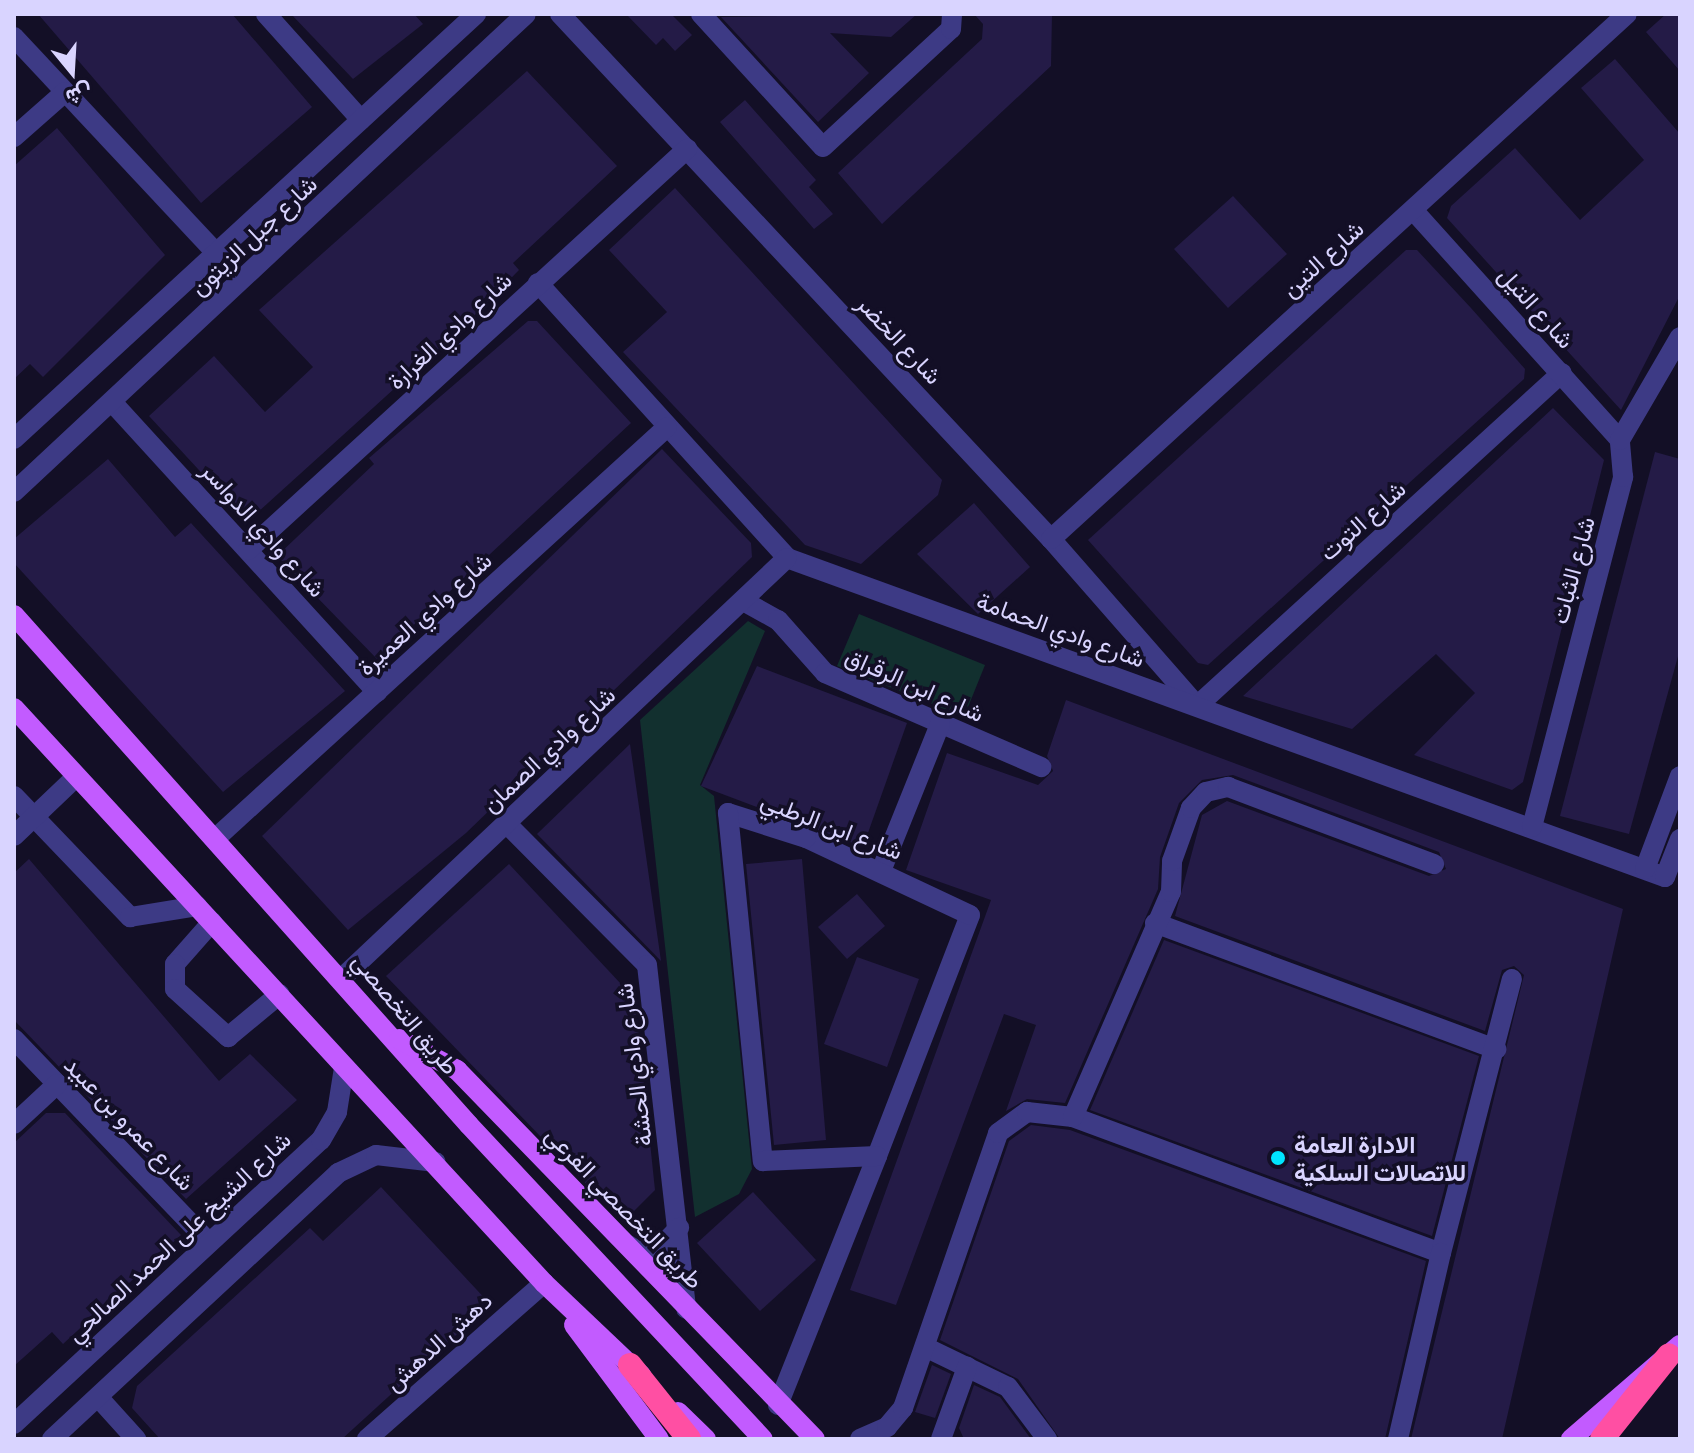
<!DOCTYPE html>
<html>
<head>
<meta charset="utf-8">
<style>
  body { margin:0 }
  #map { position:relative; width:1694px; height:1453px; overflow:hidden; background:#130f26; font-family:Manrope,Vazirmatn,sans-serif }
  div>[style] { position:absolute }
  .green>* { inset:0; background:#12302f }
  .building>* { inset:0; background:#241b47 }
  .minor>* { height:20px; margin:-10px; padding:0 10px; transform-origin:10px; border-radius:10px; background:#3d3a85 }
  .major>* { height:20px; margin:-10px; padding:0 10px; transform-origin:10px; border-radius:10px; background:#c25bff }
  .highway>* { height:24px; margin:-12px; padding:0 12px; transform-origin:12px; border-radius:12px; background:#ff4fa3 }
  .dots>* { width:22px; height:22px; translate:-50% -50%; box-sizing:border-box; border:4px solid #130f26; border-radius:50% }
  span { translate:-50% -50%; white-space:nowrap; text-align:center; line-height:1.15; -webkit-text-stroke:7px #130f26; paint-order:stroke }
  .street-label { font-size:24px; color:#d9d4ff }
  .poi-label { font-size:24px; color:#d9d4ff; font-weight:700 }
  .left { translate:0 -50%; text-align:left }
  .frame { position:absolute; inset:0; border:16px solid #d9d4ff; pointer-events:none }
  .north { position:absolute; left:32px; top:32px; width:80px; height:80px; -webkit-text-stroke:6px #130f26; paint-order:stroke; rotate:162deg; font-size:22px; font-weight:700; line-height:32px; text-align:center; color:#d9d4ff }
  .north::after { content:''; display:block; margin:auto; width:28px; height:36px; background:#d9d4ff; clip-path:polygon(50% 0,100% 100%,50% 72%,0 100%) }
</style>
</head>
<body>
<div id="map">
  <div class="green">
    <i style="clip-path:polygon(859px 614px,985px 665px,964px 717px,837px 666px)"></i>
    <i style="clip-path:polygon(748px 621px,765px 631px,700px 785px,714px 796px,752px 1169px,739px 1194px,695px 1217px,640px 720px)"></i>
  </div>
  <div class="building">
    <i style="clip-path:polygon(38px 14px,232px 14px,312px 107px,201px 203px)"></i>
    <i style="clip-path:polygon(291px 14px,414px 14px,423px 24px,353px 79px)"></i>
    <i style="clip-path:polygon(626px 14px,671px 14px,692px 35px,675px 51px,663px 38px,656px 45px)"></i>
    <i style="clip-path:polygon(917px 14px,891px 37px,830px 33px,869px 73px,818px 122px,721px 17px)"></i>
    <i style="clip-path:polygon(974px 14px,1052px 14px,1051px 66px,882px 224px,838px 173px,982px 39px,983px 24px)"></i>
    <i style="clip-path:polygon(1666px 14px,1680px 14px,1680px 71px,1646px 32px)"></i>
    <i style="clip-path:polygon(1615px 59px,1680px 134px,1680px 295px,1621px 410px,1447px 218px,1451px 206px,1515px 148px,1580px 220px,1644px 160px,1581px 88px)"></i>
    <i style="clip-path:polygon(527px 71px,617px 166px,513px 263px,519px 270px,469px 321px,247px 522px,149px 416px,214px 356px,265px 412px,313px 367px,259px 310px)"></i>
    <i style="clip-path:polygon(745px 100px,816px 180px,809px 187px,833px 214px,814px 229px,720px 122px)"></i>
    <i style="clip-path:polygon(57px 128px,165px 255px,43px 377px,30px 364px,14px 379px,14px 166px)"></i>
    <i style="clip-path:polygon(675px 188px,942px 480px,938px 495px,861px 564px,805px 545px,623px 352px,667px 312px,609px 250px)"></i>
    <i style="clip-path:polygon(1233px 196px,1287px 254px,1228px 308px,1174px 249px)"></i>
    <i style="clip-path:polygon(1406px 250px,1417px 250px,1471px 308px,1525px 369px,1524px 379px,1208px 665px,1198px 663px,1088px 540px)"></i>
    <i style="clip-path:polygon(528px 321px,537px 321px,631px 423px,377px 659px,277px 556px,374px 464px,369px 458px)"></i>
    <i style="clip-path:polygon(1553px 408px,1604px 460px,1523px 782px,1512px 790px,1414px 755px,1475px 693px,1436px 654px,1352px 729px,1243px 696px)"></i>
    <i style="clip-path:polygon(662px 449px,751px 543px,752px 557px,466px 833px,348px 930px,262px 836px)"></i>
    <i style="clip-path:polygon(1655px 452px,1680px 459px,1680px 649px,1629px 834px,1560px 816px)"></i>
    <i style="clip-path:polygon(108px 459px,175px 537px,191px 523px,345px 691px,223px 792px,14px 563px,14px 539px)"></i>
    <i style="clip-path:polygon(974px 503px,1030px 567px,978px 614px,917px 554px)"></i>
    <i style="clip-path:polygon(757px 666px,907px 723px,863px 847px,701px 786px)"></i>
    <i style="clip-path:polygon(1066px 700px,1623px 909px,1502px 1439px,1411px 1439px,1524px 975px,1514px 966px,1502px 970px,1485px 1031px,1175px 916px,1202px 815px,1227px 801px,1429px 876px,1446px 869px,1439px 852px,1233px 775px,1202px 780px,1179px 803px,1160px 857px,1158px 889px,1065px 1103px,1027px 1099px,1006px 1111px,1036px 1025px,1004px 1014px,896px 1305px,850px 1290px,991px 900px,906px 870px,947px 753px,1038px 785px,1053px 771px,1047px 756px)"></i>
    <i style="clip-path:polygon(630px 744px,661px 961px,537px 834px)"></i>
    <i style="clip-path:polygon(29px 859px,219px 1081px,250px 1054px,297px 1100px,186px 1199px,14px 1020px,14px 873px)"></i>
    <i style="clip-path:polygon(802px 859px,826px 1140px,774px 1145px,746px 864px)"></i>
    <i style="clip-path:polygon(509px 864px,635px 999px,655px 1190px,623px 1222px,386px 976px)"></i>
    <i style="clip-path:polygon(857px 894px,885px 926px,847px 959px,818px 927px)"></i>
    <i style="clip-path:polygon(1164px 940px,1479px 1056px,1432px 1236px,1090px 1110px)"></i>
    <i style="clip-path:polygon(857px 957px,919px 979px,887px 1067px,824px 1044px)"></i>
    <i style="clip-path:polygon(46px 1113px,65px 1113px,181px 1235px,63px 1344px,52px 1332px,14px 1366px,14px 1143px)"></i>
    <i style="clip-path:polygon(1031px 1125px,1070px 1130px,1426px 1261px,1385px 1439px,1060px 1439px,1018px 1379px,940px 1340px,1009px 1141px)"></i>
    <i style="clip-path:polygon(381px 1187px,490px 1304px,342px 1439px,160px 1439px,132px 1408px,137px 1386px,310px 1228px,323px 1241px)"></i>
    <i style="clip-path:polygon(753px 1192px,816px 1260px,760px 1311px,697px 1243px)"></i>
    <i style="clip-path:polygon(932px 1365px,951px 1374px,935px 1418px,915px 1412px)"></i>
    <i style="clip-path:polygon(974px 1385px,1000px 1397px,1031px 1439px,964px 1439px,959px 1428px)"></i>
  </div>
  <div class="minor">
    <i style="left:266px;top:14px;width:142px;rotate:48.1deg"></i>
    <i style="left:560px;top:14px;width:719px;rotate:46.92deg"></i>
    <i style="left:1051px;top:539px;width:222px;rotate:48.8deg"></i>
    <i style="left:1197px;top:706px;width:494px;rotate:-42.4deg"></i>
    <i style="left:701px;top:14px;width:180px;rotate:47.5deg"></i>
    <i style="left:823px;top:147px;width:174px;rotate:-42.7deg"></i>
    <i style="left:951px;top:29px;width:15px;rotate:-86deg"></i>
    <i style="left:14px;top:37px;width:296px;rotate:46.9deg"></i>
    <i style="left:14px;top:137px;width:68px;rotate:-41.4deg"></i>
    <i style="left:1413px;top:210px;width:309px;rotate:48deg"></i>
    <i style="left:538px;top:283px;width:371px;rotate:47.8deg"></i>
    <i style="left:787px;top:558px;width:934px;rotate:19.97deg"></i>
    <i style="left:1665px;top:877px;width:41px;rotate:-68.5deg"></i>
    <i style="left:112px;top:402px;width:393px;rotate:47.6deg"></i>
    <i style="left:14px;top:439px;width:628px;rotate:-42.61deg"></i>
    <i style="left:14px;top:492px;width:700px;rotate:-43.03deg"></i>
    <i style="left:1051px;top:539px;width:779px;rotate:-42.35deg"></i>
    <i style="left:248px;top:550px;width:595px;rotate:-42.41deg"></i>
    <i style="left:745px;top:602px;width:38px;rotate:29deg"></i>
    <i style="left:778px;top:620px;width:71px;rotate:48.4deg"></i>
    <i style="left:825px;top:673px;width:236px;rotate:23.5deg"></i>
    <i style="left:14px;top:796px;width:168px;rotate:46.2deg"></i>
    <i style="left:130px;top:917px;width:68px;rotate:-9.3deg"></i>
    <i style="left:506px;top:823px;width:200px;rotate:45.2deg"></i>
    <i style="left:647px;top:965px;width:346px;rotate:83.5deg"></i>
    <i style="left:1532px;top:827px;width:362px;rotate:-75.4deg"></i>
    <i style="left:1623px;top:477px;width:37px;rotate:-95deg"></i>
    <i style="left:1620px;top:440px;width:119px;rotate:-59.8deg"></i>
    <i style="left:14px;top:836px;width:84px;rotate:-43.6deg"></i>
    <i style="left:216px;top:838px;width:610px;rotate:-42.34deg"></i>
    <i style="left:1645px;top:869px;width:99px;rotate:-69.4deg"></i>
    <i style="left:881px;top:871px;width:158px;rotate:-68.1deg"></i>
    <i style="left:212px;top:922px;width:56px;rotate:131.4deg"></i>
    <i style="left:175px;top:964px;width:25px;rotate:90deg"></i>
    <i style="left:175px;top:989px;width:72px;rotate:42.2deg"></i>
    <i style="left:228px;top:1037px;width:67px;rotate:-39.6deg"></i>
    <i style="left:1155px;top:923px;width:364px;rotate:20.3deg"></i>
    <i style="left:343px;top:977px;width:610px;rotate:-43.34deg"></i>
    <i style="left:14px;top:1039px;width:281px;rotate:46.2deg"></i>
    <i style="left:1073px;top:1117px;width:392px;rotate:20.3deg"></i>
    <i style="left:1441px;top:1253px;width:283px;rotate:-75.5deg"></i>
    <i style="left:14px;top:1124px;width:59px;rotate:-42.9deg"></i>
    <i style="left:628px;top:1245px;width:26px;rotate:31deg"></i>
    <i style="left:650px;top:1258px;width:42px;rotate:-46deg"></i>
    <i style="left:925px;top:1347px;width:92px;rotate:25.7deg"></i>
    <i style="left:1008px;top:1387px;width:65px;rotate:53.1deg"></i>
    <i style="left:98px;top:1397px;width:57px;rotate:47.9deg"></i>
    <i style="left:778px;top:1405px;width:268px;rotate:-68.3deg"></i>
    <i style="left:877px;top:1156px;width:258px;rotate:-68.9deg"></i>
    <i style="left:970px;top:915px;width:181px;rotate:-154.8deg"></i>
    <i style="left:806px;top:838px;width:82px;rotate:-162.2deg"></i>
    <i style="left:728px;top:813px;width:350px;rotate:84.3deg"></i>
    <i style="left:763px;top:1161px;width:114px;rotate:-2.5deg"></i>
    <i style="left:14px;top:1424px;width:418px;rotate:-42.8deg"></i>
    <i style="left:321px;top:1140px;width:32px;rotate:-60deg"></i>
    <i style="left:337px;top:1112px;width:45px;rotate:-81deg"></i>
    <i style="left:52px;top:1439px;width:391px;rotate:-42.9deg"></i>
    <i style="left:338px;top:1173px;width:42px;rotate:-25.3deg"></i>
    <i style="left:376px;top:1155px;width:60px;rotate:6.7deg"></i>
    <i style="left:367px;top:1439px;width:236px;rotate:-41.4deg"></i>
    <i style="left:860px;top:1439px;width:30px;rotate:-24deg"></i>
    <i style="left:887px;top:1427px;width:25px;rotate:-50deg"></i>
    <i style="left:903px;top:1408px;width:291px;rotate:-70.9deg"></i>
    <i style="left:998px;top:1133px;width:36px;rotate:-36deg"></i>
    <i style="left:1027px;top:1112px;width:46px;rotate:6.2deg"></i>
    <i style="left:1073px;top:1117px;width:245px;rotate:-66.5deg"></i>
    <i style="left:1171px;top:892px;width:31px;rotate:-88deg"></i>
    <i style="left:1172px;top:861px;width:56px;rotate:-70.3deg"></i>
    <i style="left:1191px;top:808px;width:22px;rotate:-47deg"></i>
    <i style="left:1206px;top:792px;width:23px;rotate:-13deg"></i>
    <i style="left:1228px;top:787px;width:220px;rotate:20.5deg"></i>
    <i style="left:941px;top:1439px;width:77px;rotate:-70.1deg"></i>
    <i style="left:1398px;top:1439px;width:191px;rotate:-77deg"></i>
  </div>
  <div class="major">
    <i style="left:14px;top:615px;width:683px;rotate:48.26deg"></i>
    <i style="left:469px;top:1125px;width:430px;rotate:46.9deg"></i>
    <i style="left:14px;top:708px;width:782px;rotate:47.33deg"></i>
    <i style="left:544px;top:1283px;width:134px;rotate:43.5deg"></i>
    <i style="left:399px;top:1039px;width:66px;rotate:28.1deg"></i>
    <i style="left:457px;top:1070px;width:514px;rotate:45.87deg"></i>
    <i style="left:574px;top:1325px;width:142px;rotate:53.3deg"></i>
    <i style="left:678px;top:1412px;width:39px;rotate:44deg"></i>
    <i style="left:1571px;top:1439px;width:144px;rotate:-40.8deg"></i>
  </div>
  <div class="highway">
    <i style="left:630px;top:1365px;width:95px;rotate:51.4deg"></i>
    <i style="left:1602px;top:1439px;width:107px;rotate:-51.4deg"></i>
  </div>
  <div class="dots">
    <i style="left:1278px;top:1158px;background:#00e5ff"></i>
  </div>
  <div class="street-label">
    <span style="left:253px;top:235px;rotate:-43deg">شارع جبل الزيتون</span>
    <span style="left:1322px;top:258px;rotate:-42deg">شارع التين</span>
    <span style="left:1537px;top:307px;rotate:48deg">شارع التيل</span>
    <span style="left:449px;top:330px;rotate:-43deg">شارع وادي الغرارة</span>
    <span style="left:900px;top:339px;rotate:47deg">شارع الخضر</span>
    <span style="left:1362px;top:520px;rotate:-42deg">شارع التوت</span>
    <span style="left:264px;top:529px;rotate:48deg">شارع وادي الدواسر</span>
    <span style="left:1572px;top:570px;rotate:-75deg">شارع الثبات</span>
    <span style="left:424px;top:613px;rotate:-42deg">شارع وادي العميرة</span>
    <span style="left:1061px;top:629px;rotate:20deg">شارع وادي الحمامة</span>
    <span style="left:915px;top:684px;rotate:24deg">شارع ابن الرقراق</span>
    <span style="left:548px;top:749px;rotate:-43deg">شارع وادي الصمان</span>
    <span style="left:832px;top:825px;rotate:21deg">شارع ابن الرطبي</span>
    <span style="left:406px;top:1013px;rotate:50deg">طريق التخصصي</span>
    <span style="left:633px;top:1065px;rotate:-97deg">شارع وادي الحشة</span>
    <span style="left:130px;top:1123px;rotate:46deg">شارع عمرو بن عبيد</span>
    <span style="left:625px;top:1207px;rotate:46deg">طريق التخصصي الفرعي</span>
    <span style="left:178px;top:1236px;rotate:-43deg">شارع الشيخ على الحمد الصالحي</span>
    <span style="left:438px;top:1341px;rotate:-42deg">دهش الدهش</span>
  </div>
  <div class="poi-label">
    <span class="left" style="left:1294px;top:1158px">الادارة العامة<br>للاتصالات السلكية</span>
  </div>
  <div class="frame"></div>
  <div class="north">ش</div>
</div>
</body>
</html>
